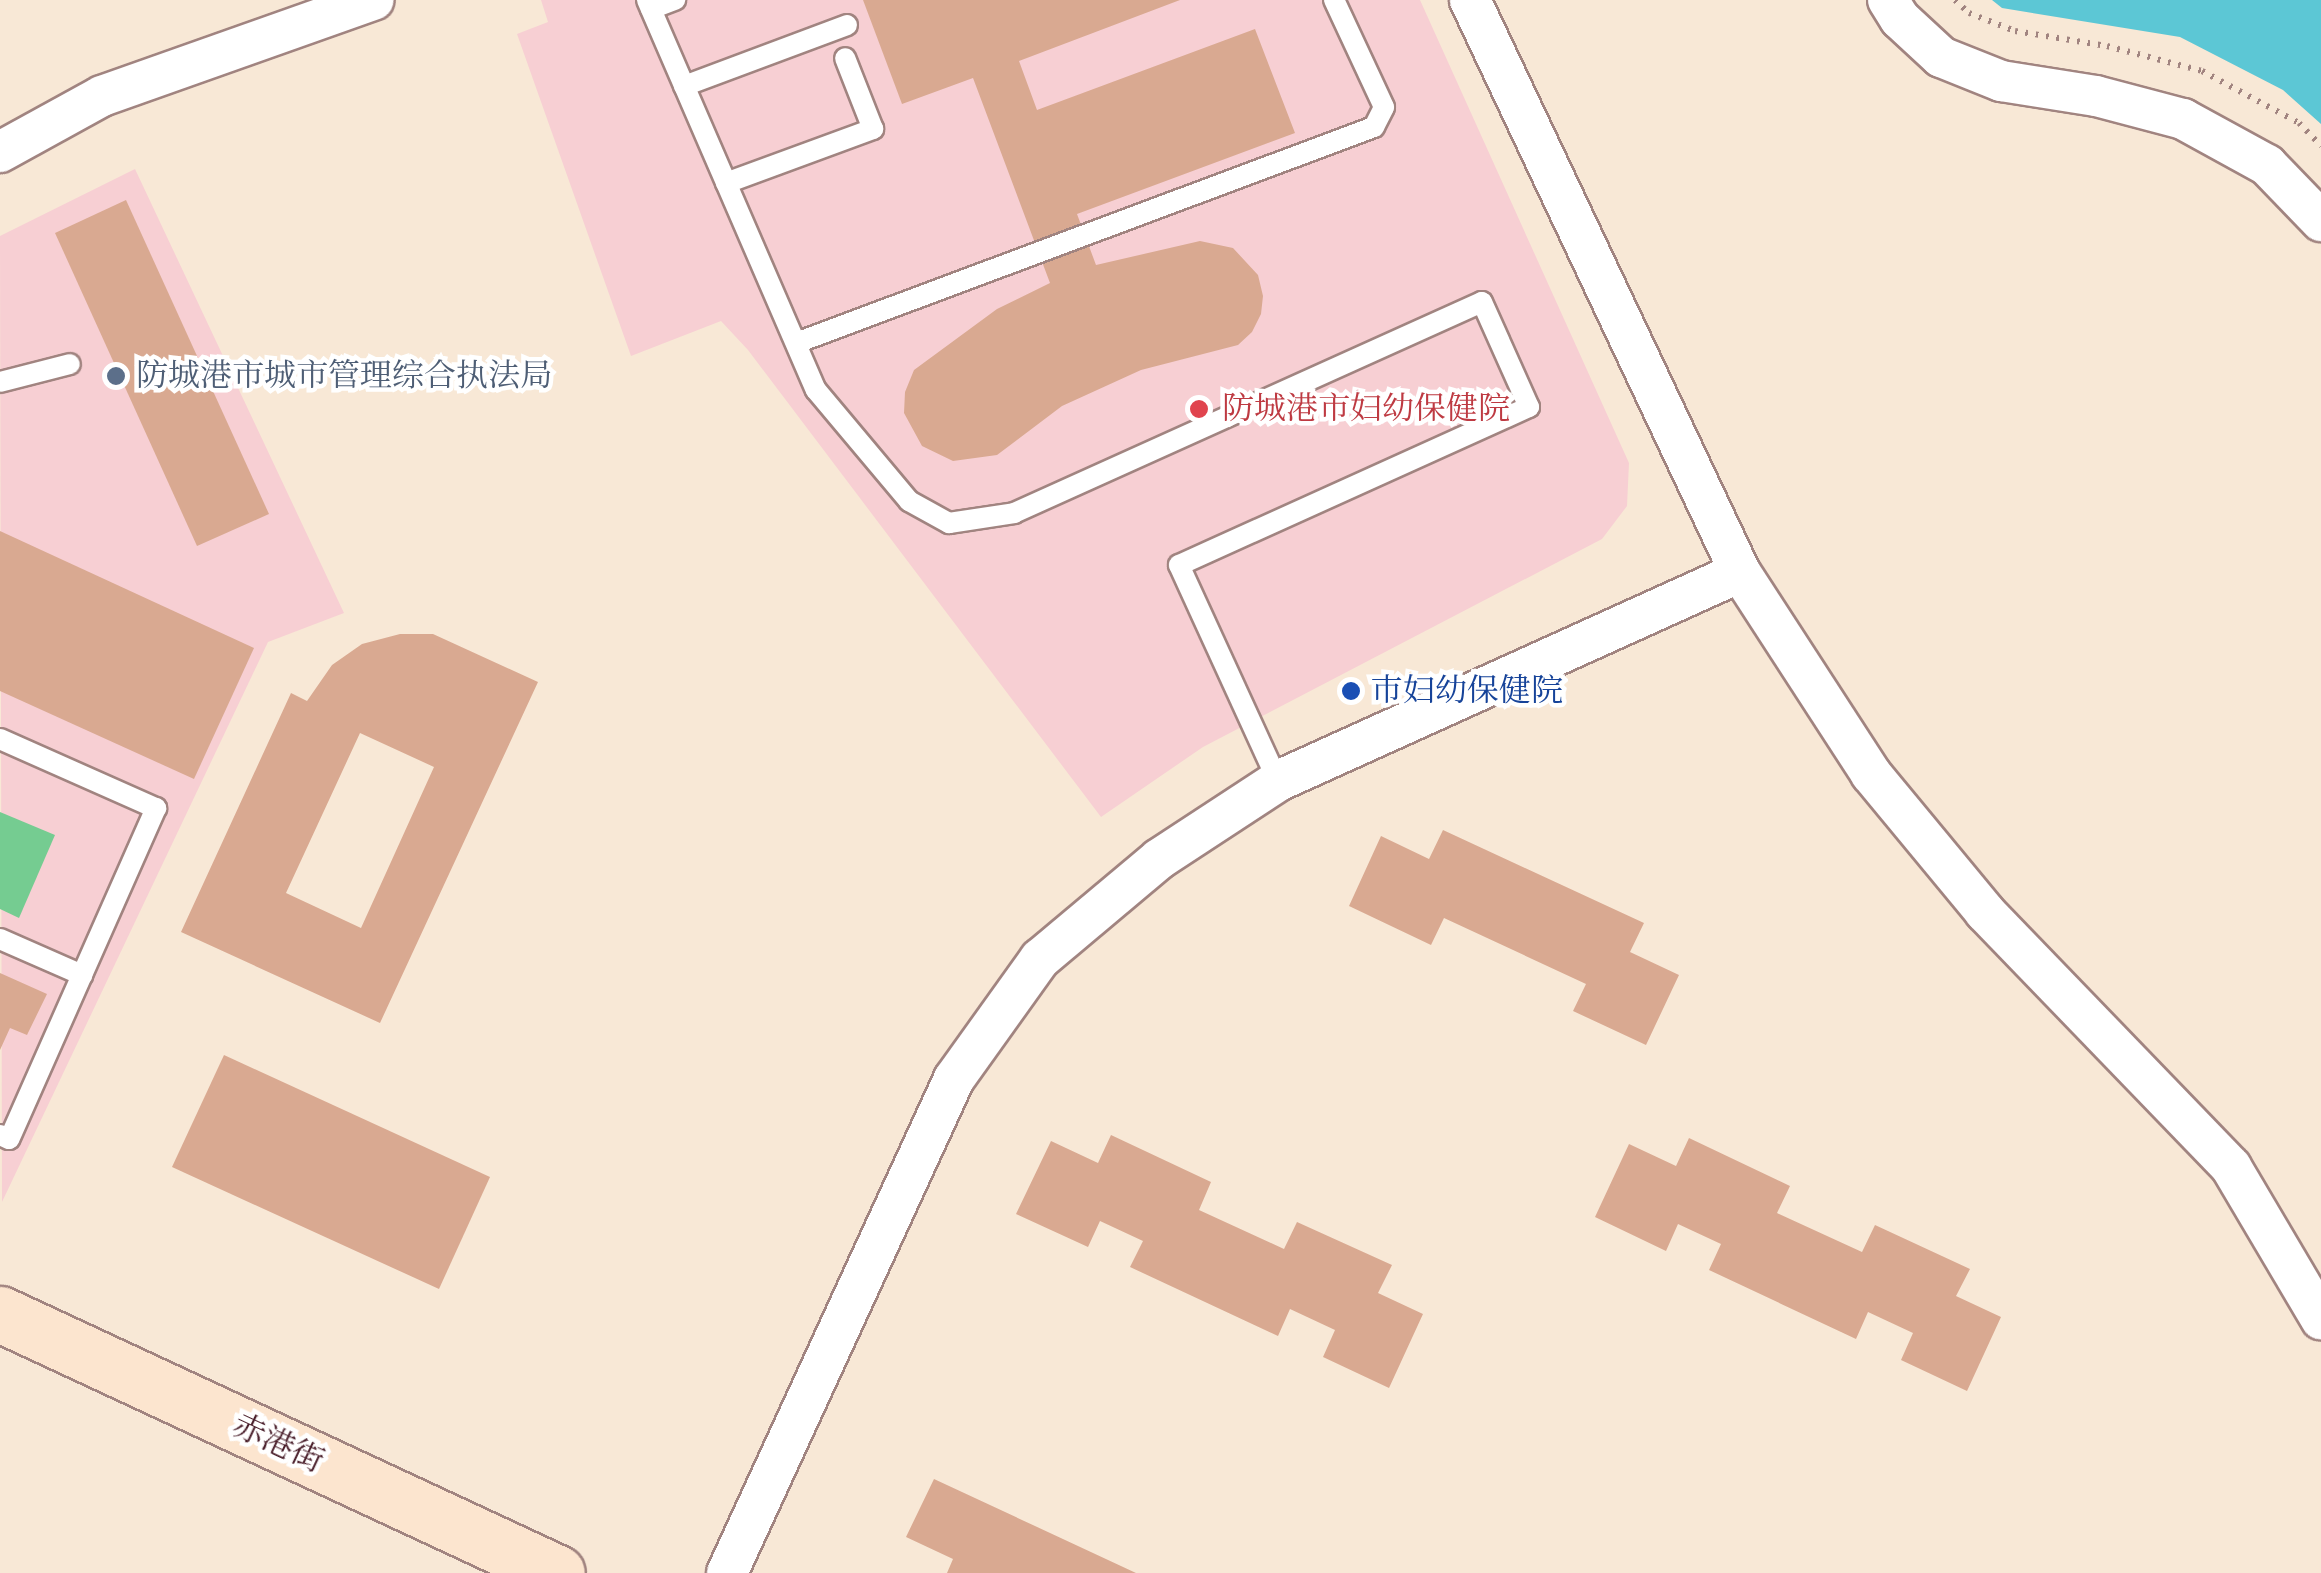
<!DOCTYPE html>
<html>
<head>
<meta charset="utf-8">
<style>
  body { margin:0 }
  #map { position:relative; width:2321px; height:1573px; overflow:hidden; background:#f8e8d6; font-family:Cardo,"Noto Serif SC",serif }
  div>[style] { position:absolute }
  .built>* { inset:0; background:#f7cfd3 }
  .green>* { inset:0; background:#75cc91 }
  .water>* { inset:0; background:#5cc7d5 }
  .building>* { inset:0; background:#d9a991 }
  .path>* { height:6px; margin-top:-3px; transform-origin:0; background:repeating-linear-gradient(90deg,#a18480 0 2.5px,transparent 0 10.5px) }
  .roads { filter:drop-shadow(2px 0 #a18480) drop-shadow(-2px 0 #a18480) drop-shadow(0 2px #a18480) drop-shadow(0 -2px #a18480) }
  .lane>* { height:20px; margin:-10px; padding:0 10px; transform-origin:10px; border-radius:10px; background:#fff }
  .street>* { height:40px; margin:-20px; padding:0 20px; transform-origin:20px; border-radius:20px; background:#fff }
  .secondary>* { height:55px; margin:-27.5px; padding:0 27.5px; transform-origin:27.5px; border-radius:27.5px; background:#fce5cf }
  .dots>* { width:28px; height:28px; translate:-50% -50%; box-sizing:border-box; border:5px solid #fff; border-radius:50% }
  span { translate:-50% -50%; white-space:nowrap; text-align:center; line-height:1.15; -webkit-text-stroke:9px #fff; paint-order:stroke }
  .service-label { font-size:32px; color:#4e5e75 }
  .left { translate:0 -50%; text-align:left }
  .health-label { font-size:32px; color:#be3a42 }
  .transit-label { font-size:32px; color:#164399 }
  .street-label { font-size:32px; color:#4a1f2b }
</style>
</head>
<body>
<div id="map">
  <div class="built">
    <i style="clip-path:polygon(541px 0,1420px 0,1629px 463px,1627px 506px,1602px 539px,1203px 747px,1101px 817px,748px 350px,721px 321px,631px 356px,517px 34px,548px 22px)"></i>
    <i style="clip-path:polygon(135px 169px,344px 613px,268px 642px,2px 1202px,0 236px)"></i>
  </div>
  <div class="green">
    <i style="clip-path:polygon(0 812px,55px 835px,19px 918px,0 909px)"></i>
  </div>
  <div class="water">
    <i style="clip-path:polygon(1992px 0,2321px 0,2321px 124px,2283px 90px,2180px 37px,2002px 8px)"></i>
  </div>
  <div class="building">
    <i style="clip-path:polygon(863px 0,1180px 0,1019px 61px,1037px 110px,1255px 29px,1295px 133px,1077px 214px,1096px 265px,1200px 241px,1233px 248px,1258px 275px,1263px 296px,1261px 314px,1252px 332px,1238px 345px,1141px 370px,1062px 406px,997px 455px,953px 461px,922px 446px,904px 413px,905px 392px,914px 370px,997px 309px,1050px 283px,973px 78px,902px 104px)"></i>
    <i style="clip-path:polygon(126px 200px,269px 514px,197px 546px,55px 233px)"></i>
    <i style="clip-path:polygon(0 531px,254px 648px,194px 779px,0 691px)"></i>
    <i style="clip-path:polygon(evenodd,400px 634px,433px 634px,538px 682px,380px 1023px,181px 932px,291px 693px,307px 701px,332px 665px,362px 644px,400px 634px,360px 733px,434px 767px,361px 928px,286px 893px,360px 733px)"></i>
    <i style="clip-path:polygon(1443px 830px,1644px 923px,1630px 952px,1679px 975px,1646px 1045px,1573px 1011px,1586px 984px,1444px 918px,1431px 945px,1349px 906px,1381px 836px,1429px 859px)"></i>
    <i style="clip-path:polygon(0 973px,47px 994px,27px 1035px,10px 1028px,0 1050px)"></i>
    <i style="clip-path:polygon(224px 1055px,490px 1177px,439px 1289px,172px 1167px)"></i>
    <i style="clip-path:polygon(1111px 1135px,1211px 1182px,1199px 1210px,1284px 1249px,1297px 1222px,1392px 1265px,1378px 1293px,1423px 1314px,1389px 1388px,1323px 1357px,1335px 1330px,1290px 1309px,1278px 1336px,1130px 1267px,1143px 1241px,1100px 1221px,1088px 1247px,1016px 1214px,1051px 1141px,1098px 1163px)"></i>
    <i style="clip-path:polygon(1689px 1138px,1790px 1186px,1777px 1213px,1862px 1252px,1875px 1225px,1970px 1269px,1956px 1296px,2001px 1317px,1967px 1391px,1901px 1360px,1913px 1333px,1868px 1312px,1856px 1339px,1709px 1270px,1721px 1244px,1678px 1224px,1666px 1251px,1595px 1217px,1629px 1144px,1676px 1166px)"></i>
    <i style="clip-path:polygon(934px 1479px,1136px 1573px,947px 1573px,953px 1559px,906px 1537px)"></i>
  </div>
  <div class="path">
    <i style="left:1955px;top:0;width:19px;rotate:43deg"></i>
    <i style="left:1969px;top:13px;width:49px;rotate:21.4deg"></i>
    <i style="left:2015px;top:31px;width:93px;rotate:9.3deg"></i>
    <i style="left:2107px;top:46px;width:98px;rotate:14.7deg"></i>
    <i style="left:2202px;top:71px;width:110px;rotate:28.2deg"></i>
    <i style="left:2299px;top:123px;width:32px;rotate:46deg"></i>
  </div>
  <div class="roads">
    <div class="lane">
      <i style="left:647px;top:0;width:425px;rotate:66.6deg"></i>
      <i style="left:816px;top:390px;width:145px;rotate:50deg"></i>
      <i style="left:909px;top:501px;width:46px;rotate:28.8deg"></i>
      <i style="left:949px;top:523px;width:66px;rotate:-8.7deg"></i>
      <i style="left:1014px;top:513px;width:513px;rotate:-24.27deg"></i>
      <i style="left:1482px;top:302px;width:115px;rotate:65.9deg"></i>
      <i style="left:1529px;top:407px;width:384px;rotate:155.7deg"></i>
      <i style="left:1179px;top:565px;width:238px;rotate:65.4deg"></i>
      <i style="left:651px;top:9px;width:26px;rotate:-21deg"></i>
      <i style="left:684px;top:86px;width:174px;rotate:-20.5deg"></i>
      <i style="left:726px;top:183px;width:157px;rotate:-20.2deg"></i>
      <i style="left:873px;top:129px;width:76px;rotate:-111.5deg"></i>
      <i style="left:796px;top:343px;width:617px;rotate:-20.49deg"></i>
      <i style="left:1374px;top:127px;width:22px;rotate:-63deg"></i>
      <i style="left:1384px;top:107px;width:118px;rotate:-115deg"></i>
      <i style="left:0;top:382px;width:72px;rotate:-14.4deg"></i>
      <i style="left:0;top:739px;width:171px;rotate:23.9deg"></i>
      <i style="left:156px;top:808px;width:362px;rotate:113.9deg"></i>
      <i style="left:9px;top:1139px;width:10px;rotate:-156deg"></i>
      <i style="left:0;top:939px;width:90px;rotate:23.7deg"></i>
    </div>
    <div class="street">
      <i style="left:1470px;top:0;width:633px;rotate:64.73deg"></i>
      <i style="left:1740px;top:572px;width:241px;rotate:57deg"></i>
      <i style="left:1871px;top:774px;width:179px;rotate:50.4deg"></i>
      <i style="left:1985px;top:912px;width:354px;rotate:46deg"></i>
      <i style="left:2231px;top:1167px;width:177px;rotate:59.4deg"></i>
      <i style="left:1888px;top:0;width:22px;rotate:58deg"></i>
      <i style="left:1900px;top:19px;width:56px;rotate:42.8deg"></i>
      <i style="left:1941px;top:57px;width:65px;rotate:21.8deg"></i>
      <i style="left:2001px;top:81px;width:96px;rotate:9deg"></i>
      <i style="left:2096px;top:96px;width:90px;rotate:14.8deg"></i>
      <i style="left:2183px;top:119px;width:96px;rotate:28.7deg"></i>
      <i style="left:2267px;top:165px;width:78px;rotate:46deg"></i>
      <i style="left:0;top:152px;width:116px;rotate:-28.8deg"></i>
      <i style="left:102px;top:96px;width:288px;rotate:-19.5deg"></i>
      <i style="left:727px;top:1573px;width:544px;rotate:-65.32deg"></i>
      <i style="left:954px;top:1079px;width:148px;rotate:-54.4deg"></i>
      <i style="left:1040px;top:959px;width:155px;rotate:-40deg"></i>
      <i style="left:1159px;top:859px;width:142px;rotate:-33.2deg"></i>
      <i style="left:1278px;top:781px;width:507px;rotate:-24.34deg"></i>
    </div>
    <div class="secondary">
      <i style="left:0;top:1314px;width:614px;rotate:24.94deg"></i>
    </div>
  </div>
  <div class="dots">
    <i style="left:116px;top:376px;background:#5c6f8a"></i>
    <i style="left:1199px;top:409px;background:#e0444e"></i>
    <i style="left:1351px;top:691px;background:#1a4fb4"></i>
  </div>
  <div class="service-label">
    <span class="left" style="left:136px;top:376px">防城港市城市管理综合执法局</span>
  </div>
  <div class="health-label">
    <span class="left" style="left:1222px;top:409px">防城港市妇幼保健院</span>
  </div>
  <div class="transit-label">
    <span class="left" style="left:1371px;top:691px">巿妇幼保健院</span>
  </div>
  <div class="street-label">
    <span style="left:278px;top:1444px;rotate:25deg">赤港街</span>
  </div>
</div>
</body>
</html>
